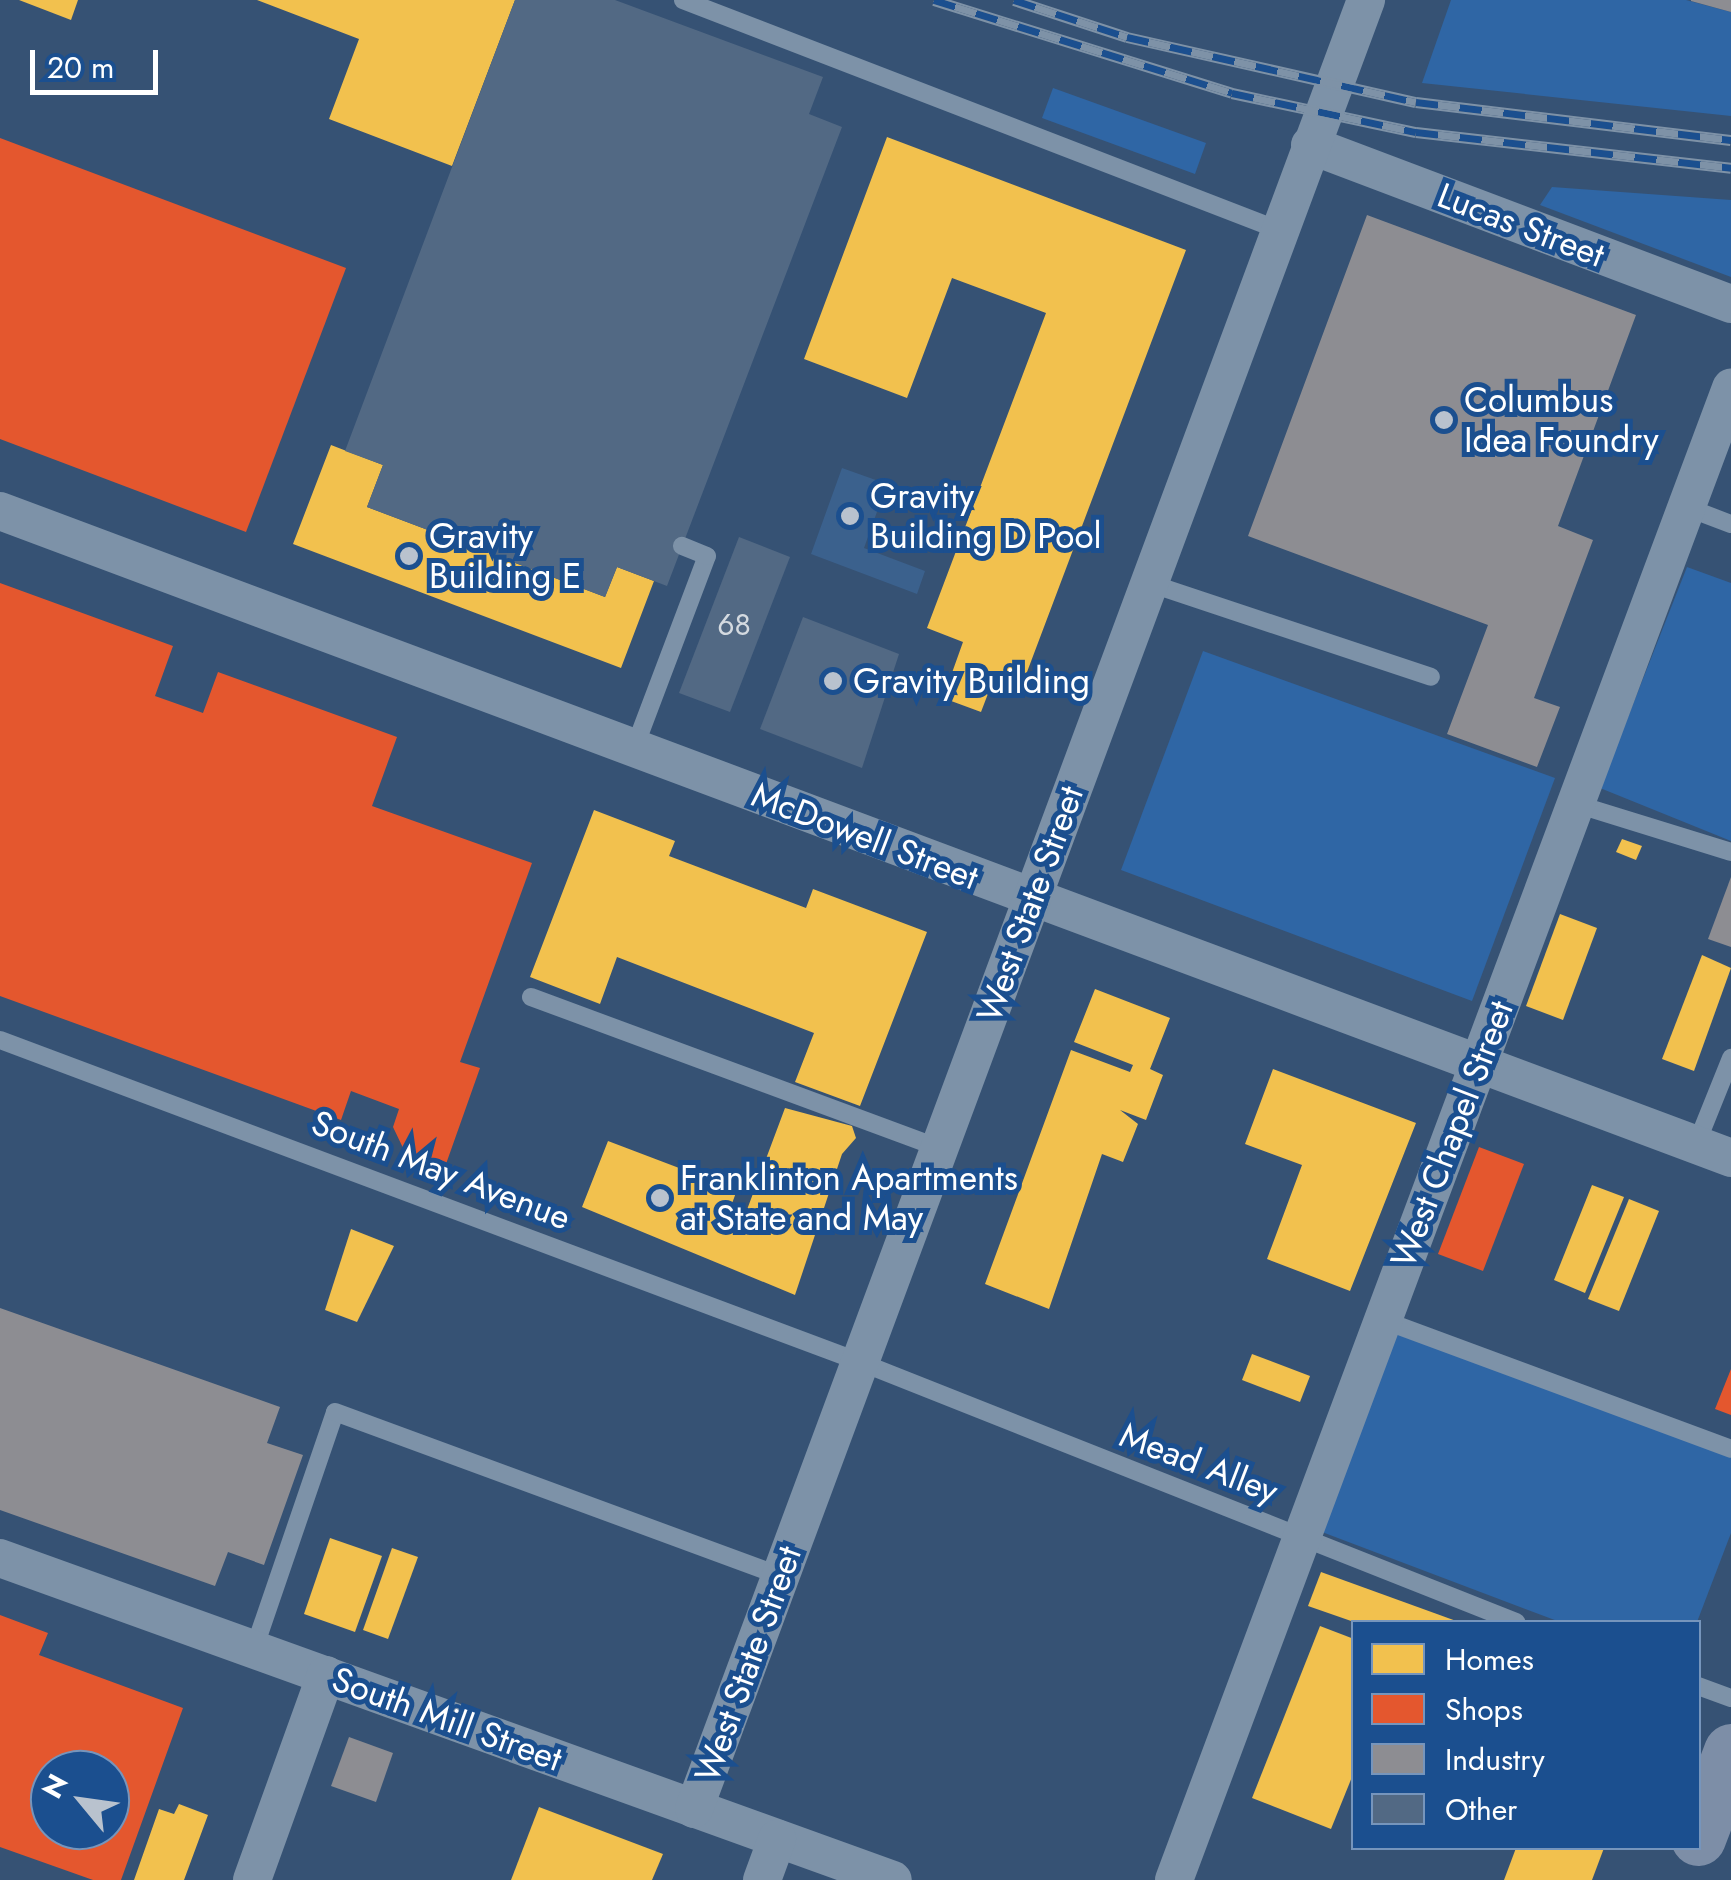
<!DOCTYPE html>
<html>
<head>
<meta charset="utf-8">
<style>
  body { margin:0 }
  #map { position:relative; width:1731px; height:1880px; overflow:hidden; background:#365274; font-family:Jost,sans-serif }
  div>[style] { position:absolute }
  .green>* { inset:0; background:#2f66a5 }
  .water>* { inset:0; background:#3b618d }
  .homes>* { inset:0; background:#f2c14e }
  .shops>* { inset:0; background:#e4572e }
  .industry>* { inset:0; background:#8d8d92 }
  .building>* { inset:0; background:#526984 }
  .lane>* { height:18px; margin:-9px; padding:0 9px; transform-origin:9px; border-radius:9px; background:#7d92a8 }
  .street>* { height:38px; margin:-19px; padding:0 19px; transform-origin:19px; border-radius:19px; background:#7d92a8 }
  .primary>* { height:55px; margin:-27.5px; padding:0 27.5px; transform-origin:27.5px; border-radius:27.5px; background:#7d8ea7 }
  .rail>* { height:11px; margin-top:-5.5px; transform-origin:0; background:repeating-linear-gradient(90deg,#1b4f8f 0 22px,#7e92a7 0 44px); box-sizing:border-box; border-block:2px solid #7e92a7 }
  .dots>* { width:28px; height:28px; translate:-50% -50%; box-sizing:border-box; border:5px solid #1b4f8f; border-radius:50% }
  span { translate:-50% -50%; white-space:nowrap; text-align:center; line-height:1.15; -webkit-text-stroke:10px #1b4f8f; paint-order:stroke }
  .number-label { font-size:30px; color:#d4dae0 }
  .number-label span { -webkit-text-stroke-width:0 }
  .street-label { font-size:35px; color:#fff }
  .poi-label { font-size:35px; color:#fff }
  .left { translate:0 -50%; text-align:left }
  .legend { position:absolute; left:1351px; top:1620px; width:350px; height:230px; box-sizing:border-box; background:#1b4f8f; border:2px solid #7695bc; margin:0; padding:12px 18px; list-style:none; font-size:30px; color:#fff }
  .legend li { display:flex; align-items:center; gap:20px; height:50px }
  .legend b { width:50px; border:2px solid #7695bc }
  .north { position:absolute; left:30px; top:1750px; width:100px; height:100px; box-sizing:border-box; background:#1b4f8f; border:2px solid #7695bc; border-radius:50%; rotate:299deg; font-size:28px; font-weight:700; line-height:40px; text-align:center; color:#fff }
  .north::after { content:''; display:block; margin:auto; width:35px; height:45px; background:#b9c2ce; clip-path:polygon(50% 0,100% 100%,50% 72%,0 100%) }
  .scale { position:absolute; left:30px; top:50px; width:128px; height:45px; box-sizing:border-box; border:5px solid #fff; border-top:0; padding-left:12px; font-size:30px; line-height:35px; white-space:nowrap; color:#fff; -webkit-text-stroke:8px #1b4f8f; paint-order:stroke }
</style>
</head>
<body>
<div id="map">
  <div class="green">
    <i style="clip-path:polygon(1451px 0,1686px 0,1731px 12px,1731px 116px,1422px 83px)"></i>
    <i style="clip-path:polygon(1053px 88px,1206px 143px,1195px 174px,1042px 118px)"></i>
    <i style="clip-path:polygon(1552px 187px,1731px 200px,1731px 277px,1540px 205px)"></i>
    <i style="clip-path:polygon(1687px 567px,1731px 583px,1731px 841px,1600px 788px)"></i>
    <i style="clip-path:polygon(1203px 651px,1555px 778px,1472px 1001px,1121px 870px)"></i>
    <i style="clip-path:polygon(1400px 1326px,1731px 1454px,1731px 1533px,1697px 1622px,1560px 1622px,1322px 1532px)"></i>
  </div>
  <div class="water">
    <i style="clip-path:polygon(842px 468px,887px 484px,864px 548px,925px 571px,917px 594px,811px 554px)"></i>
  </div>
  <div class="homes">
    <i style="clip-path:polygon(19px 0,78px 0,71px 20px)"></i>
    <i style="clip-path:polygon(257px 0,515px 0,452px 166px,329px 119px,359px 39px)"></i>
    <i style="clip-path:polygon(887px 137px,1186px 250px,1021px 688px,994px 678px,981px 712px,943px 698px,963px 642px,927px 628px,1046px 313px,952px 278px,907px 398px,804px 359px)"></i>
    <i style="clip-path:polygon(331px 445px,383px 465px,367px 507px,605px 597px,617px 567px,654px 581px,621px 668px,293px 544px)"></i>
    <i style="clip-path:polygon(594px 810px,675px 841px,669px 856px,806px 908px,813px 889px,927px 932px,860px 1106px,795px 1082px,814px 1033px,617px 957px,600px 1004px,530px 977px)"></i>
    <i style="clip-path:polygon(1622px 839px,1642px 846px,1636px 860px,1616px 852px)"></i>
    <i style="clip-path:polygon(1560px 914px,1597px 928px,1563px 1020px,1526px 1006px)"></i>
    <i style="clip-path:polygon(1702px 955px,1731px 968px,1694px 1071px,1662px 1059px)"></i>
    <i style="clip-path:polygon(1095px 989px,1170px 1018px,1150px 1069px,1163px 1075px,1146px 1120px,1120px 1110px,1138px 1124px,1123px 1162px,1102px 1154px,1049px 1309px,985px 1284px,1071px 1050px,1130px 1072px,1133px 1065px,1074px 1042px)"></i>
    <i style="clip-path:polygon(1273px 1069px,1416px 1123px,1350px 1291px,1267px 1259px,1302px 1165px,1245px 1144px)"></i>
    <i style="clip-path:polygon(785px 1108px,852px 1126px,856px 1138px,842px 1154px,795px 1295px,582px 1207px,608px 1141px,737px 1190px,724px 1225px,739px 1231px)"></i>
    <i style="clip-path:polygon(1592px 1185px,1624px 1197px,1585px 1293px,1554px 1280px)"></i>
    <i style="clip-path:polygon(1629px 1199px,1659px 1211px,1619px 1311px,1588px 1299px)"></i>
    <i style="clip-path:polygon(351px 1229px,394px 1246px,357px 1322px,325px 1310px)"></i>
    <i style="clip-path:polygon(1252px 1354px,1310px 1376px,1300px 1402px,1242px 1380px)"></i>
    <i style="clip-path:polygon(330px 1538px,382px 1556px,355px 1632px,304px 1614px)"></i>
    <i style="clip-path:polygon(392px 1548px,418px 1557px,388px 1639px,363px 1630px)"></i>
    <i style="clip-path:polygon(1321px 1572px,1459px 1622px,1354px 1622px,1308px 1606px)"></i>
    <i style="clip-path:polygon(1320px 1626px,1354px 1639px,1354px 1772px,1331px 1829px,1252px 1798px)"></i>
    <i style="clip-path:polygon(179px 1804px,208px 1815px,184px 1880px,134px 1880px,159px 1809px,174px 1814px)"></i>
    <i style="clip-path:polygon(539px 1807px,663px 1854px,652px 1880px,511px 1880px)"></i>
    <i style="clip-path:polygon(1516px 1848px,1604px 1848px,1592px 1880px,1504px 1880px)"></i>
  </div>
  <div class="shops">
    <i style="clip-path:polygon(0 138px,346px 268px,246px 532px,0 439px)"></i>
    <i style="clip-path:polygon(0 583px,173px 646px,155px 696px,203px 713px,218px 672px,397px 737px,372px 806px,532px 863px,460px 1062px,480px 1068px,446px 1164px,404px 1150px,393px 1127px,399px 1109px,351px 1091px,341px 1120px,0 996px)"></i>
    <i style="clip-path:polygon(1479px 1147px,1524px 1164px,1483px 1271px,1438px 1254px)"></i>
    <i style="clip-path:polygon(1731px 1369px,1731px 1415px,1715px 1409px)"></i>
    <i style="clip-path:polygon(evenodd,0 1615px,48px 1633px,39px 1655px,183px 1708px,121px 1880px,93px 1880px,0 1847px,0 1615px,50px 1770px,110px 1770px,110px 1830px,50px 1830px,50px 1770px)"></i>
  </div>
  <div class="industry">
    <i style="clip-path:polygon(1691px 0,1731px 0,1731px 12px,1691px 1px)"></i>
    <i style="clip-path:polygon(1367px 215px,1636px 315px,1558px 526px,1593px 540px,1534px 698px,1560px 707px,1537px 767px,1447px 734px,1488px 625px,1248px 536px)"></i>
    <i style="clip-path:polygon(1731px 877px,1731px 947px,1708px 939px)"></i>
    <i style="clip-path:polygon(0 1308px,280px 1407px,267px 1443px,303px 1455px,264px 1565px,228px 1552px,215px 1586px,0 1510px)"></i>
    <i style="clip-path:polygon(349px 1737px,393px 1753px,376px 1802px,331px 1786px)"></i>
  </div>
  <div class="building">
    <i style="clip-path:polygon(515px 0,615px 0,823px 77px,809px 114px,842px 127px,667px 586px,617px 567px,605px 597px,367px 507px,383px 465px,345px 451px)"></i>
    <i style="clip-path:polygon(739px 537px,790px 557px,730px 712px,679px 693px)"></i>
    <i style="clip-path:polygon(803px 617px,899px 654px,862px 768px,760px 729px)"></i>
  </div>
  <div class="lane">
    <i style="left:683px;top:0;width:639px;rotate:21.1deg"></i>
    <i style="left:1686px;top:507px;width:48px;rotate:20.7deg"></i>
    <i style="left:1149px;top:583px;width:297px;rotate:18.4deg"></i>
    <i style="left:634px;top:749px;width:206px;rotate:-69.3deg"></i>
    <i style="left:707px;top:556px;width:27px;rotate:-158deg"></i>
    <i style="left:1576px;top:804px;width:162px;rotate:17.2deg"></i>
    <i style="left:531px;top:997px;width:435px;rotate:20.3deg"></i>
    <i style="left:0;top:1040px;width:918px;rotate:20.53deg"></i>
    <i style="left:860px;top:1362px;width:706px;rotate:21.62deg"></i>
    <i style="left:1696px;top:1145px;width:94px;rotate:-68.1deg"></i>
    <i style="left:1383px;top:1320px;width:371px;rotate:20.3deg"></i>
    <i style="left:254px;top:1649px;width:250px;rotate:-71.1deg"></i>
    <i style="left:335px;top:1412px;width:474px;rotate:20.2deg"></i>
    <i style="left:1698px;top:1686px;width:35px;rotate:20deg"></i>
  </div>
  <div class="street">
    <i style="left:1310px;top:145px;width:450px;rotate:20.7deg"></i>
    <i style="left:0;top:511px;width:1848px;rotate:20.49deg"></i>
    <i style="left:0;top:1558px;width:949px;rotate:19.83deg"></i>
    <i style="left:694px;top:1809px;width:1930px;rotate:-69.62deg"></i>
    <i style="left:252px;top:1880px;width:218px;rotate:-70.2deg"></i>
    <i style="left:762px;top:1880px;width:44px;rotate:-69.9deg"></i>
    <i style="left:1174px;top:1880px;width:1593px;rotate:-69.53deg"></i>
  </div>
  <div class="primary">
    <i style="left:1698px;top:1838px;width:93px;rotate:-69.2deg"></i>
  </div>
  <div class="rail">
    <i style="left:934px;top:0;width:312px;rotate:17.3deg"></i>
    <i style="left:1232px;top:93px;width:188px;rotate:12deg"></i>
    <i style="left:1416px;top:132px;width:317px;rotate:6.5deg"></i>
    <i style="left:1014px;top:0;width:119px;rotate:18.1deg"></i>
    <i style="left:1127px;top:37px;width:296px;rotate:12.7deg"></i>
    <i style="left:1416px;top:102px;width:317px;rotate:6.9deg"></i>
  </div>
  <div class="dots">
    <i style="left:1444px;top:420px;background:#b9c2ce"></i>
    <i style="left:850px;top:516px;background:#b9c2ce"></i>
    <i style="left:409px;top:556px;background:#b9c2ce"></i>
    <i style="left:833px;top:681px;background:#b9c2ce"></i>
    <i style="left:660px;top:1198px;background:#b9c2ce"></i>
  </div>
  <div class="number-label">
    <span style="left:734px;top:625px">68</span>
  </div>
  <div class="street-label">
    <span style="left:1521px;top:225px;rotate:21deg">Lucas Street</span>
    <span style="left:865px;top:836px;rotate:21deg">McDowell Street</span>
    <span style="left:1030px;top:904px;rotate:-70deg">West State Street</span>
    <span style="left:1452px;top:1134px;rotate:-69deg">West Chapel Street</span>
    <span style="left:441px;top:1170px;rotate:21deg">South May Avenue</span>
    <span style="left:1199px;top:1463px;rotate:21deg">Mead Alley</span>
    <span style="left:748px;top:1664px;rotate:-70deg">West State Street</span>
    <span style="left:447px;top:1719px;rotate:20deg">South Mill Street</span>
  </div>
  <div class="poi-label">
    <span class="left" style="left:1464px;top:420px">Columbus<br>Idea Foundry</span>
    <span class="left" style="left:870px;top:516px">Gravity<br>Building D Pool</span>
    <span class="left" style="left:429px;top:556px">Gravity<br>Building E</span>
    <span class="left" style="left:853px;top:681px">Gravity Building</span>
    <span class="left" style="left:680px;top:1198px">Franklinton Apartments<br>at State and May</span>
  </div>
  <ul class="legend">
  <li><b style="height:28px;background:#f2c14e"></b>Homes</li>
  <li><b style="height:28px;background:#e4572e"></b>Shops</li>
  <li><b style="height:28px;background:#8d8d92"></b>Industry</li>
  <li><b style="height:28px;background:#526984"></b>Other</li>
  </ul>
  <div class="north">N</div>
  <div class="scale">20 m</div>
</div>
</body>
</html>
